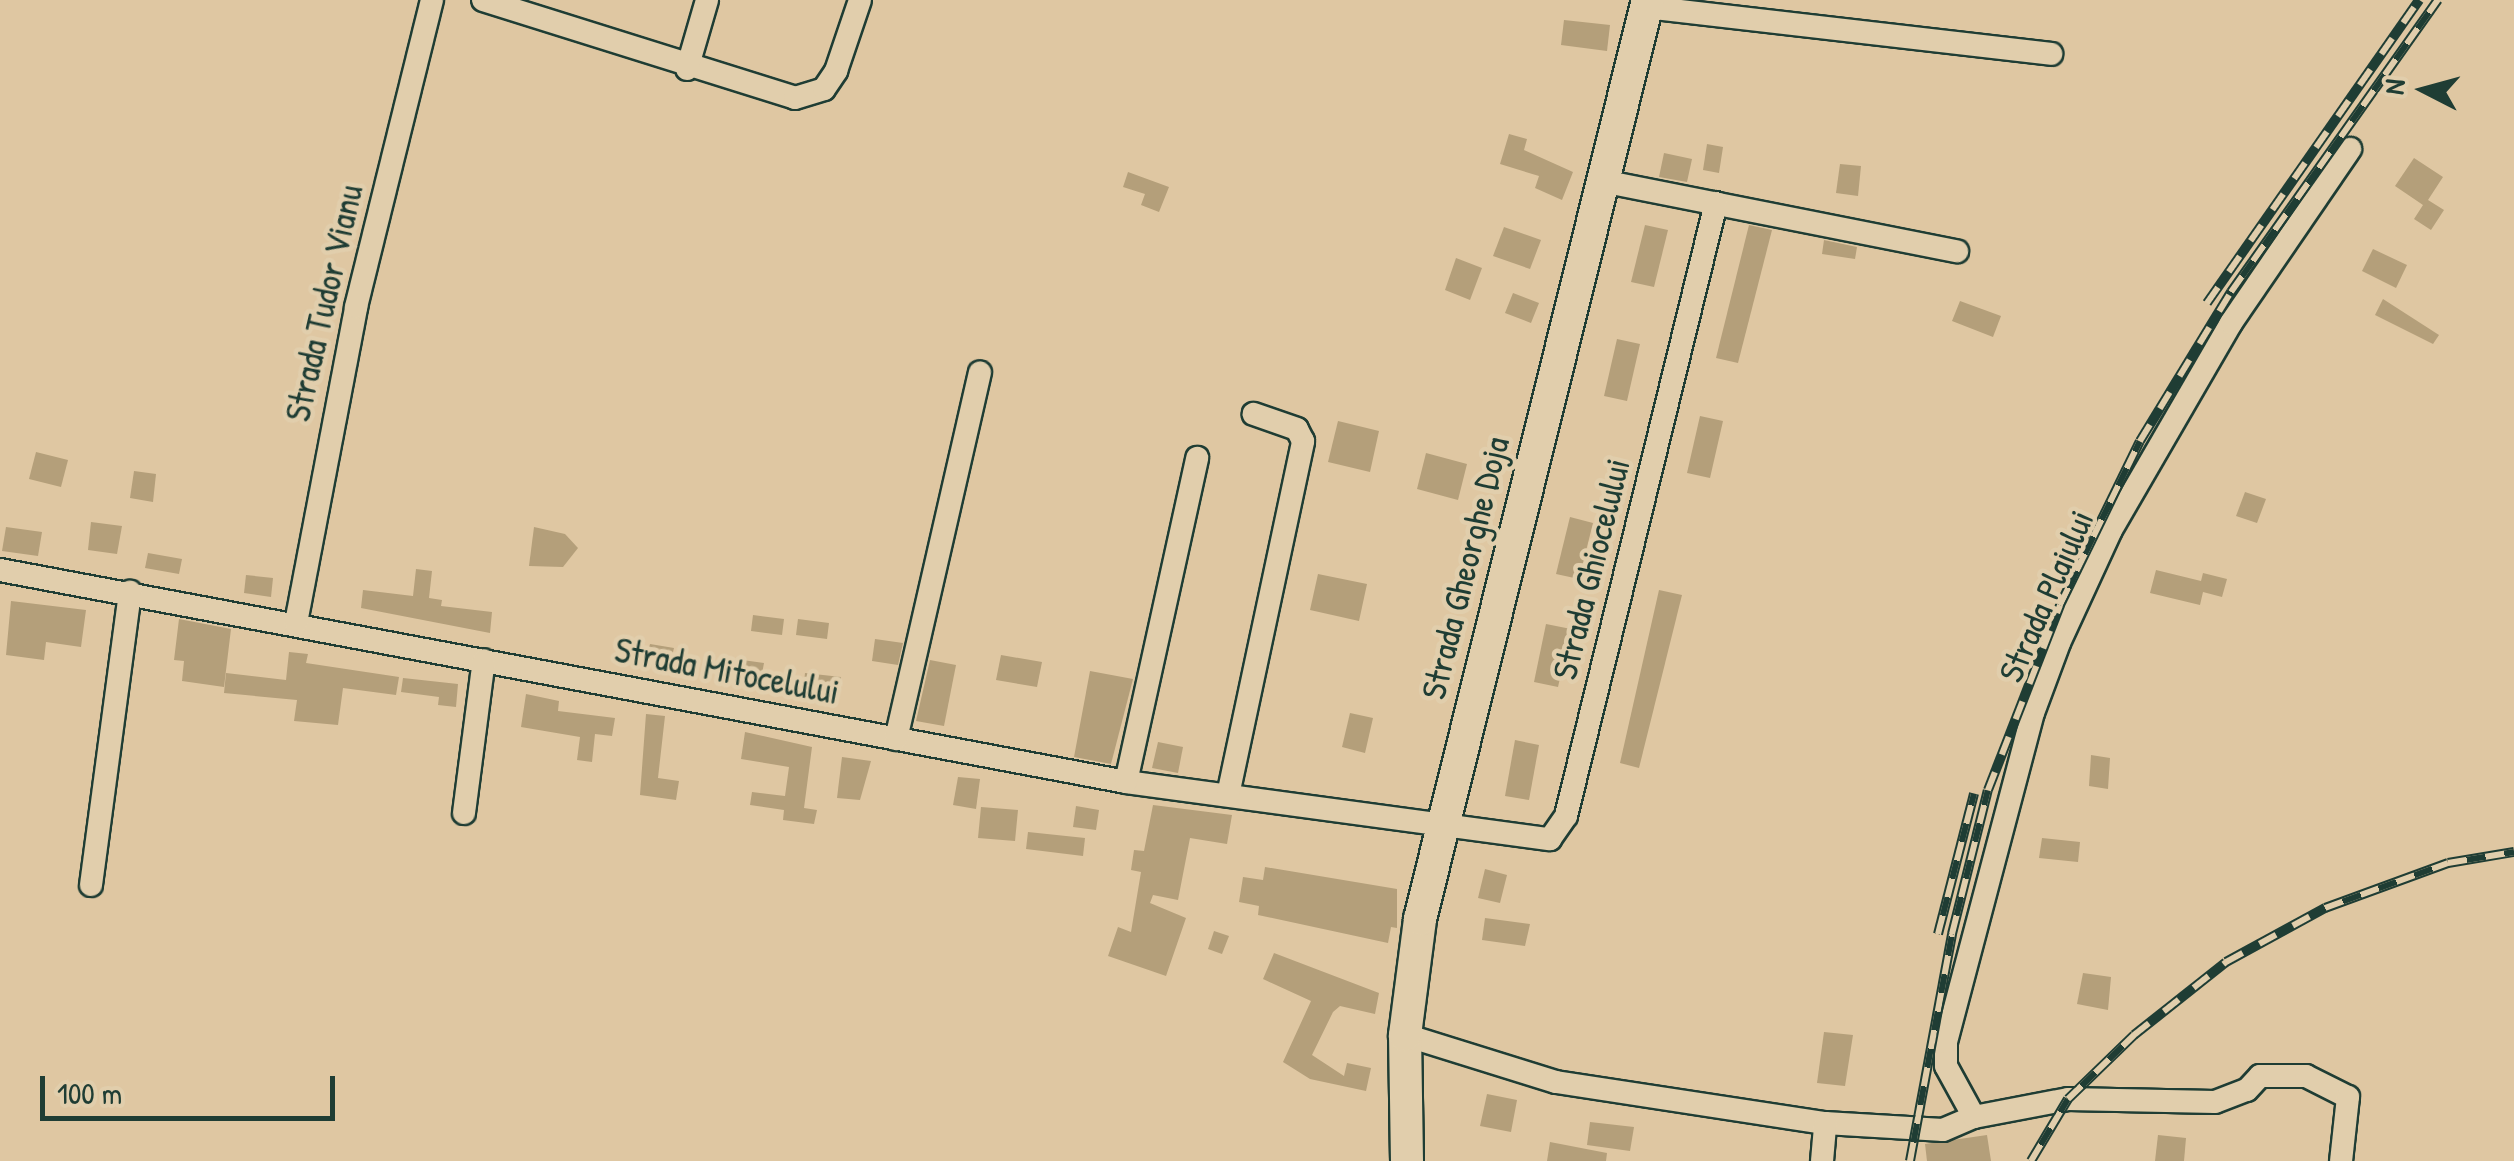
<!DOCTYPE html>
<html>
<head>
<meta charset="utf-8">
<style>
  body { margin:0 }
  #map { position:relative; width:2514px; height:1161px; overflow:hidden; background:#dfc7a2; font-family:"Patrick Hand",sans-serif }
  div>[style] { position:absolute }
  .building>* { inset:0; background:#b49f7a }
  .roads { filter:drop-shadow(2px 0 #1f3d34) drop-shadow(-2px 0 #1f3d34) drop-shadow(0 2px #1f3d34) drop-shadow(0 -2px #1f3d34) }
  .minor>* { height:22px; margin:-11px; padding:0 11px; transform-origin:11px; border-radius:11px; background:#e1ceac }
  .secondary>* { height:32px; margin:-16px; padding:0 16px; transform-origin:16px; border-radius:16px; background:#e1ceac }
  .rail>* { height:10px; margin-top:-5px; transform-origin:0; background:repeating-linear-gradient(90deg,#e1ceac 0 19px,#1f3d34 0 38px); box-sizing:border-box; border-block:2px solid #1f3d34 }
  span { translate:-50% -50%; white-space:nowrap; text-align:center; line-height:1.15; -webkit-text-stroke:9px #e1ceac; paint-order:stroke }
  .street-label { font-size:35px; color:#1f3d34 }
  .north { position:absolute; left:2374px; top:40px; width:100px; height:100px; -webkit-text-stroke:8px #e1ceac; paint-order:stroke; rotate:276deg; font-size:28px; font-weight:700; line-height:40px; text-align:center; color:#1f3d34 }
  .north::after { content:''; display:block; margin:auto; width:35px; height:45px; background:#1f3d34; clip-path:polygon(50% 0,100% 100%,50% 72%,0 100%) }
  .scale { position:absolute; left:40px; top:1076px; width:295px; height:45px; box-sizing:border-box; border:5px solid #1f3d34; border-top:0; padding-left:12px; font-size:30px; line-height:35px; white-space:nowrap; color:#1f3d34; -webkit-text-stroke:8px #e1ceac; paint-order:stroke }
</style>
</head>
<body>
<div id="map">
  <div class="building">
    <i style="clip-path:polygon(1564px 20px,1610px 25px,1607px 51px,1561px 45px)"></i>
    <i style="clip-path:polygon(1509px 134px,1527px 139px,1524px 150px,1573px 172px,1562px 200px,1535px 188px,1539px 176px,1500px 164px)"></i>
    <i style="clip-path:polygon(1707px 144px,1723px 147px,1719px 173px,1703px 170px)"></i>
    <i style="clip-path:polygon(1664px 153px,1692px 159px,1687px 182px,1659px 177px)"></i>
    <i style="clip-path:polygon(2414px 158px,2443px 177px,2428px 200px,2444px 210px,2431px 230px,2414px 219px,2423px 205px,2395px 186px)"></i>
    <i style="clip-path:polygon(1840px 164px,1861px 166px,1858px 196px,1836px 193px)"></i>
    <i style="clip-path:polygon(1128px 172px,1169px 187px,1159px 212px,1141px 205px,1145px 194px,1123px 187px)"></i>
    <i style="clip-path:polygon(1645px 225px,1668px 230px,1654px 287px,1631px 282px)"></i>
    <i style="clip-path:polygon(1749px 225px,1772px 230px,1738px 363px,1716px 358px)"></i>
    <i style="clip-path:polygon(1504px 227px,1541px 240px,1530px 269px,1493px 256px)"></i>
    <i style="clip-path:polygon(1824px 240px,1857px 247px,1855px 259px,1822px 254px)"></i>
    <i style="clip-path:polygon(2373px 249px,2407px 265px,2396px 288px,2362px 271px)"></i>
    <i style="clip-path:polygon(1456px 258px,1482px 268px,1470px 300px,1445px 290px)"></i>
    <i style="clip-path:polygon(1513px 293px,1539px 303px,1531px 323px,1505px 313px)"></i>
    <i style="clip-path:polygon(2383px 299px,2439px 335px,2433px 344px,2375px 315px)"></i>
    <i style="clip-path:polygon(1960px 301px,2001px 316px,1993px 337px,1952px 321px)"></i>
    <i style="clip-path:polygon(1617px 339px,1640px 344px,1627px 401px,1604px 396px)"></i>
    <i style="clip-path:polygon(1700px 416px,1723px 421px,1710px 478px,1687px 473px)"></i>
    <i style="clip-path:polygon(1338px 421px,1379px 431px,1370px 472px,1328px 462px)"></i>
    <i style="clip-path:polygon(36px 452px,68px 460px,61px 487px,29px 479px)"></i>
    <i style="clip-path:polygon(1426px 453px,1467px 464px,1458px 500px,1417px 489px)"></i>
    <i style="clip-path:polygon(134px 471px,156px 474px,153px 502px,130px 498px)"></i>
    <i style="clip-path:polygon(2245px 492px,2266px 499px,2257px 523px,2236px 516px)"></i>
    <i style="clip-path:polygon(1570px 517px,1593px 523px,1579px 579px,1556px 574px)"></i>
    <i style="clip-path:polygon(91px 522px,122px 526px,117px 554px,88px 550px)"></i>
    <i style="clip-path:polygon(6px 527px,42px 532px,38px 556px,2px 551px)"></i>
    <i style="clip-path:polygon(534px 527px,565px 534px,578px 548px,563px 567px,529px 566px)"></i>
    <i style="clip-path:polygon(148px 553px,182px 559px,179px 574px,145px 568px)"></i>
    <i style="clip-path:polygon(416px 569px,432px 571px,429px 598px,442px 600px,441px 606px,492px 612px,490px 633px,361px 608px,363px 590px,413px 596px)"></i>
    <i style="clip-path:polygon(2156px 570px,2201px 581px,2203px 573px,2227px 579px,2222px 597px,2203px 592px,2200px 605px,2150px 593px)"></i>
    <i style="clip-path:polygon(1318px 574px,1367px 584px,1359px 621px,1310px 610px)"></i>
    <i style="clip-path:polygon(246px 575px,273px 578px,271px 597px,244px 593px)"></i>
    <i style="clip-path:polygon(1659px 590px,1682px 595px,1639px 768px,1620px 763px)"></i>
    <i style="clip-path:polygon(11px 601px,86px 610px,81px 647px,46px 642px,44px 660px,6px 655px)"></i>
    <i style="clip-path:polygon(753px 615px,784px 619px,782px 635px,751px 631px)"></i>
    <i style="clip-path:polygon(179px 619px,231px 629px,224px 687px,182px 681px,184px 661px,174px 660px)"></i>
    <i style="clip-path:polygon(798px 619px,829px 623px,827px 639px,796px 635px)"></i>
    <i style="clip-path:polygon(1546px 624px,1571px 629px,1558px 687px,1534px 682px)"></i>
    <i style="clip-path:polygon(875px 639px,903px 643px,898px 665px,872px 661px)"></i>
    <i style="clip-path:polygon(650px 644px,674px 648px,670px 664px,646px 659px)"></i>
    <i style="clip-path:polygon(289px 652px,308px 654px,306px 663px,399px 677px,396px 695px,343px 688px,338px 725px,294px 721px,297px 700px,224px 693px,226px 673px,286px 680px)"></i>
    <i style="clip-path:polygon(1001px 655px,1042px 662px,1037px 687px,996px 680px)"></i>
    <i style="clip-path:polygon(735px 659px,764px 663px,760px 684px,733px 679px)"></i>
    <i style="clip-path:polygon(930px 660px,956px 665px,944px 726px,916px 721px)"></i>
    <i style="clip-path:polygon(1090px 671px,1133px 679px,1111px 764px,1074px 757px)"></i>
    <i style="clip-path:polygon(805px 673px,841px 677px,839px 695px,803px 692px)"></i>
    <i style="clip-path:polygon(403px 678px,458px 684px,456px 707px,438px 705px,439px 697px,401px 692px)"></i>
    <i style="clip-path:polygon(526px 694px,559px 701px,558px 711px,615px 718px,612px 736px,595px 734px,592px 762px,577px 760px,580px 737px,521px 727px)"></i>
    <i style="clip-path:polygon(1350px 713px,1373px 718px,1365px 753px,1342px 747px)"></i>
    <i style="clip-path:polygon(646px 714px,665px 716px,658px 778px,679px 781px,676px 800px,640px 795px)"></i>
    <i style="clip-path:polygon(745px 732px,812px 747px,804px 808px,817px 810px,814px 824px,783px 820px,784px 810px,750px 805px,752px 792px,785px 796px,789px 767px,741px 759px)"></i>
    <i style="clip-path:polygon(1515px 740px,1539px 745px,1529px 800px,1505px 796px)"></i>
    <i style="clip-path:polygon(1158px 742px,1183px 747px,1178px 773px,1152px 768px)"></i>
    <i style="clip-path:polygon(2091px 755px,2110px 758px,2108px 789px,2089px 786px)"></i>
    <i style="clip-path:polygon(842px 757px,871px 761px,860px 800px,837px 798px)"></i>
    <i style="clip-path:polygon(958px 777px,980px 779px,976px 809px,953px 805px)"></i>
    <i style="clip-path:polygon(1153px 805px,1232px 815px,1227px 844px,1190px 838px,1178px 900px,1153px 895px,1150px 903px,1186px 918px,1166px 976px,1108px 956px,1118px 927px,1131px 932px,1141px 872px,1131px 870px,1134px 850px,1144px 851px)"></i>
    <i style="clip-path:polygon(1076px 806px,1099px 810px,1096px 830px,1073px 827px)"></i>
    <i style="clip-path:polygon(981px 807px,1018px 810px,1015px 841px,978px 838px)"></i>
    <i style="clip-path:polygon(1028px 832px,1085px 838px,1083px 856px,1026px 849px)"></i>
    <i style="clip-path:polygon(2042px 838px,2080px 842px,2078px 862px,2039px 858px)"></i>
    <i style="clip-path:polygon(1265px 867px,1397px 889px,1397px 928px,1391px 927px,1388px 943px,1258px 915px,1259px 906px,1239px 902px,1243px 877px,1263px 880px)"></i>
    <i style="clip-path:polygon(1485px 869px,1507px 875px,1500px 903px,1478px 898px)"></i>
    <i style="clip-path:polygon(1485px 918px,1530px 924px,1525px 946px,1482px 940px)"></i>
    <i style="clip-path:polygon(1214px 931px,1229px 936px,1222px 954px,1208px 949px)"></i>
    <i style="clip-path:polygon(1274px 953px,1379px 993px,1375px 1014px,1340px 1006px,1333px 1012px,1312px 1055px,1344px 1076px,1347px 1063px,1371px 1068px,1366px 1091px,1310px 1079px,1283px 1062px,1311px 1001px,1263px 979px)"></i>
    <i style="clip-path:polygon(2083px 973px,2111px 977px,2108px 1010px,2077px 1004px)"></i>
    <i style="clip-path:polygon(1824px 1032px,1853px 1035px,1845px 1086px,1817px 1083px)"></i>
    <i style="clip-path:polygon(1487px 1094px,1517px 1100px,1511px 1132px,1480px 1126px)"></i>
    <i style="clip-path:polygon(1590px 1122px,1634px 1127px,1630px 1151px,1587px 1145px)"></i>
    <i style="clip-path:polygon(1987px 1135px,1991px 1161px,1927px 1161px,1925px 1144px)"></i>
    <i style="clip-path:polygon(2158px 1135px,2186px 1138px,2184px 1161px,2155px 1161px)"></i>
    <i style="clip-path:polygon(1550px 1142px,1607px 1153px,1606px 1161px,1547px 1161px)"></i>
  </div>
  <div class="roads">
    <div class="minor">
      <i style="left:483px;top:0;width:327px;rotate:17.4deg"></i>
      <i style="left:795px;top:98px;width:30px;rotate:-17deg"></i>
      <i style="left:824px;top:89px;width:22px;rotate:-56deg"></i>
      <i style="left:836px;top:71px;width:75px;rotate:-71.3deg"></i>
      <i style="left:1646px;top:7px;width:408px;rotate:6.6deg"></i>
      <i style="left:687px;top:69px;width:72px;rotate:-73.8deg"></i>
      <i style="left:1602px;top:181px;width:362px;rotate:11.2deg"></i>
      <i style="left:0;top:570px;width:1146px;rotate:10.66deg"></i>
      <i style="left:1126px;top:782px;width:428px;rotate:7.7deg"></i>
      <i style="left:1550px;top:839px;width:28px;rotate:-55deg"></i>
      <i style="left:1566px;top:816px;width:631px;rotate:-76.25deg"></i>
      <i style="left:296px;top:623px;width:322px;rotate:-79.2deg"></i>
      <i style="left:356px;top:307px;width:316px;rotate:-76.1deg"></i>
      <i style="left:896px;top:739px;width:376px;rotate:-77.1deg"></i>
      <i style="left:1126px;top:782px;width:332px;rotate:-77.6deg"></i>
      <i style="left:1228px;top:795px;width:362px;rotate:-78deg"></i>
      <i style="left:1303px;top:441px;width:13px;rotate:-117deg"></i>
      <i style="left:1297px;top:429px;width:46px;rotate:-160.8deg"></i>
      <i style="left:464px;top:813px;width:154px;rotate:-82.6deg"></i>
      <i style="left:91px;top:885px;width:296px;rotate:-82.4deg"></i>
      <i style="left:1405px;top:1035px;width:158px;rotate:17.3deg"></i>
      <i style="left:1556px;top:1082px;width:272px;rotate:8.7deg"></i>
      <i style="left:1825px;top:1123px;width:118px;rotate:3.4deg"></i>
      <i style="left:1943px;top:1130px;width:34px;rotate:-23deg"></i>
      <i style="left:1974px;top:1117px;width:96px;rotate:-10.8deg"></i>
      <i style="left:2068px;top:1099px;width:147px;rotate:1.2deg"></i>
      <i style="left:2215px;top:1102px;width:34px;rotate:-21deg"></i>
      <i style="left:2247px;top:1090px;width:19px;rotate:-47deg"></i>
      <i style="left:2260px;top:1076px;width:46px"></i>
      <i style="left:2306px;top:1076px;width:47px;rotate:26.6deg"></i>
      <i style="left:2348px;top:1097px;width:64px;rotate:96.2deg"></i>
      <i style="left:1974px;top:1117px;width:58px;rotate:-118.8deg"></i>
      <i style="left:1946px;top:1066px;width:24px;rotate:-90deg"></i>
      <i style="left:1946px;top:1042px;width:340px;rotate:-75.2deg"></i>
      <i style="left:2033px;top:713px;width:75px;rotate:-69.6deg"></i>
      <i style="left:2059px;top:643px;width:124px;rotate:-65.3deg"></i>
      <i style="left:2111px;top:530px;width:239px;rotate:-59.9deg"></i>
      <i style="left:2231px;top:323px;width:211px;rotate:-55.6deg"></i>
      <i style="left:1822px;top:1161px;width:38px;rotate:-85deg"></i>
    </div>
    <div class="secondary">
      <i style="left:1407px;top:1161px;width:126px;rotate:-90.9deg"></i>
      <i style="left:1405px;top:1035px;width:117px;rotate:-82.6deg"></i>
      <i style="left:1420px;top:919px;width:947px;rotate:-76.07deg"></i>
    </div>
  </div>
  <div class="rail">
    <i style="left:2207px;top:303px;width:370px;rotate:-55deg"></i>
    <i style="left:1938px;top:934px;width:145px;rotate:-75.6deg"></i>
    <i style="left:1910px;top:1161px;width:231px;rotate:-79.5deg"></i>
    <i style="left:1952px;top:934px;width:148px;rotate:-76deg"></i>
    <i style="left:1988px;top:790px;width:199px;rotate:-68.7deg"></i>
    <i style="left:2060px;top:605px;width:182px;rotate:-64deg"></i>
    <i style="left:2140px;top:441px;width:175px;rotate:-58.6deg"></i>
    <i style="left:2231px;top:292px;width:358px;rotate:-54.7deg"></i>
    <i style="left:2031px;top:1161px;width:72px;rotate:-59.2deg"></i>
    <i style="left:2068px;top:1099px;width:92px;rotate:-44.1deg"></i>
    <i style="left:2134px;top:1035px;width:117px;rotate:-38.4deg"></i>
    <i style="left:2226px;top:962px;width:113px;rotate:-28.6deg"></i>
    <i style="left:2325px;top:908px;width:131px;rotate:-20.1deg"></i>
    <i style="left:2448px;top:863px;width:67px;rotate:-9.5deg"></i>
  </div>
  <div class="street-label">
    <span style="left:324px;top:303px;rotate:-77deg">Strada Tudor Vianu</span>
    <span style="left:1465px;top:568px;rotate:-76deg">Strada Gheorghe Doja</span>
    <span style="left:1591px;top:569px;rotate:-76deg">Strada Ghiocelului</span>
    <span style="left:2046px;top:596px;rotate:-66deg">Strada Plaiului</span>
    <span style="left:727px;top:671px;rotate:11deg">Strada Mitocelului</span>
  </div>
  <div class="north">N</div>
  <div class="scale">100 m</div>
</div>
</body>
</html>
